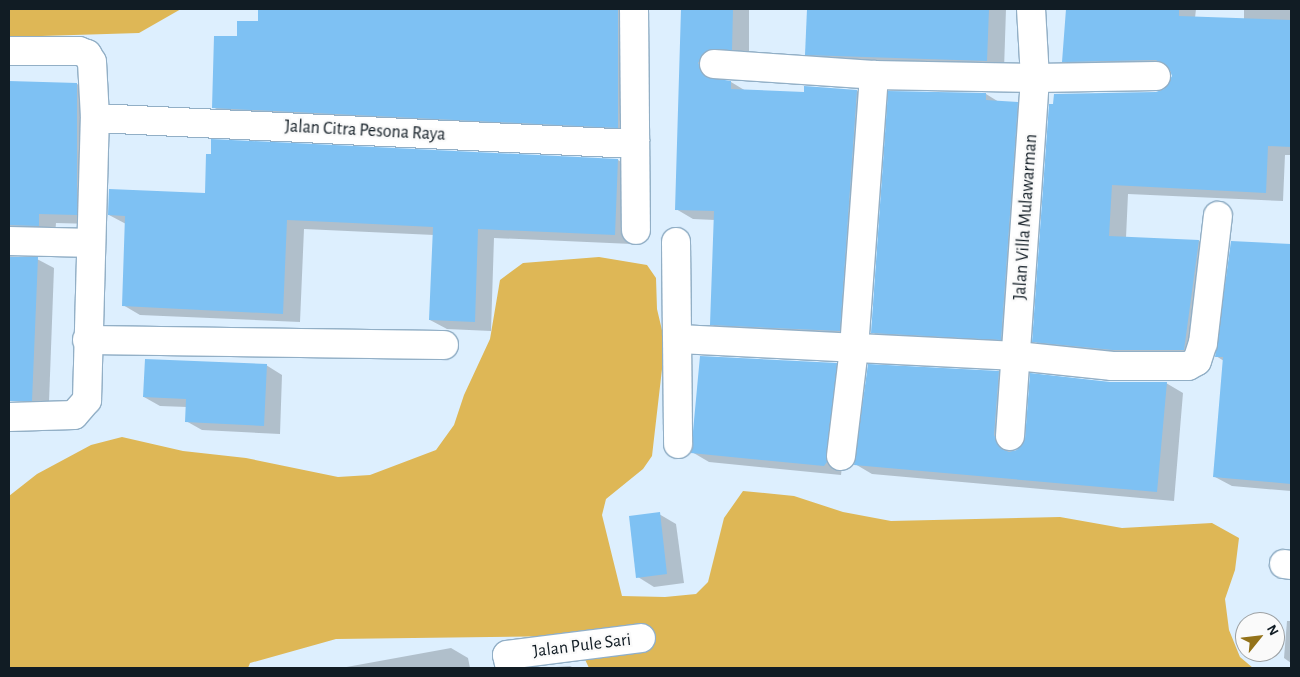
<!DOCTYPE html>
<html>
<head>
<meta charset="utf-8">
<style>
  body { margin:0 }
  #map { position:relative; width:1300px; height:677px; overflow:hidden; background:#ddeffe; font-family:"Alegreya Sans",sans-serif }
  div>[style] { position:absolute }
  .green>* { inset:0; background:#deb756 }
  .shadow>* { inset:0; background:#0003 }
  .building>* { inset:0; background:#7ec1f3 }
  .roads { filter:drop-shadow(1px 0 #92afc6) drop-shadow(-1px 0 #92afc6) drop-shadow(0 1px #92afc6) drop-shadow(0 -1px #92afc6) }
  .minor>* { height:28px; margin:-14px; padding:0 14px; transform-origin:14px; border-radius:14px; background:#fff }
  span { translate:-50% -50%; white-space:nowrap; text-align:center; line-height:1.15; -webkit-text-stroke:4.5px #fafafa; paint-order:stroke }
  .street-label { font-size:18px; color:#111c24 }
  .frame { position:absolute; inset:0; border:10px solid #111c24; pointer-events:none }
  .north { position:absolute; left:1235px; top:612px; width:50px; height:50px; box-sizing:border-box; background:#fafafa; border:1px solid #9da1a4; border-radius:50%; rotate:61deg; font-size:14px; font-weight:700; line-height:20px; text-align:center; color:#111c24 }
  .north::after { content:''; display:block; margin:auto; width:18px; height:22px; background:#937219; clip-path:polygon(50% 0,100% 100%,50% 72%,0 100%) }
</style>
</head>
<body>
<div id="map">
  <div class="green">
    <i style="clip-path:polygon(9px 9px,181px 9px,139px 33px,9px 37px)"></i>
    <i style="clip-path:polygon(599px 257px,647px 265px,656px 278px,657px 309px,665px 343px,652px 456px,643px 469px,606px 499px,602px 515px,622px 596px,665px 597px,696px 594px,708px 582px,724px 518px,743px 491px,794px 496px,843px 512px,891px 521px,1060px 517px,1122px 528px,1212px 523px,1239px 538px,1235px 570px,1225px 599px,1229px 630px,1240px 657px,1253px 668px,589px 668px,574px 636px,336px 639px,250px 663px,248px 668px,9px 668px,9px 496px,37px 474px,91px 445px,122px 437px,183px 451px,246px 458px,338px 477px,370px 475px,436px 450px,454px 425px,464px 395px,490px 339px,500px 280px,523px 263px)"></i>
  </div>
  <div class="shadow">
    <i style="clip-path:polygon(260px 9px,636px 9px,636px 137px,231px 117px,213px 107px,238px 38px,260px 22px)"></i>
    <i style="clip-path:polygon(682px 9px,749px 9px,749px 59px,715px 72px,717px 81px,731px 82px,746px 91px,805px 94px,857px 91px,874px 100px,856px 340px,728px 334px,711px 324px,715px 220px,693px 219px,676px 209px)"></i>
    <i style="clip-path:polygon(808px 9px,1006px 9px,1004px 70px,823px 64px,807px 54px)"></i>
    <i style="clip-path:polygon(1067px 9px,1196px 9px,1195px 18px,1244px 20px,1244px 9px,1291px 9px,1291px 155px,1285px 155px,1283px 201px,1128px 194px,1126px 238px,1199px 241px,1216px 251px,1201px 359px,1050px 351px,1034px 341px,1156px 93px,1165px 90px,1173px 76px,1171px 69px,1080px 71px,1064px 61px)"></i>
    <i style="clip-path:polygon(9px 82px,77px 84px,94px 94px,93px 224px,56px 223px,55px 235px,9px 229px)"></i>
    <i style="clip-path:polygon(986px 94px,999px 102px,1017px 103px,1034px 113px,1018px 348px,889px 342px,872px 332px)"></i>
    <i style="clip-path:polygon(618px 160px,634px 170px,632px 244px,494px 238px,491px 331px,447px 329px,430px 320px,434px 235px,304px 229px,300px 322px,140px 315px,123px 305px,126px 224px,109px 215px,206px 195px)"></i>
    <i style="clip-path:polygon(1232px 243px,1291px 245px,1291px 491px,1232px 486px,1215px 477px,1224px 361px,1216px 356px)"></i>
    <i style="clip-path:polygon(9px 256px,37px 259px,54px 268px,49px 402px,9px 400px)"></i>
    <i style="clip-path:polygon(836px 364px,853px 373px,841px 475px,709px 462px,692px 452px)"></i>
    <i style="clip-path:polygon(266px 365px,282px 375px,280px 434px,202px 430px,186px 421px,187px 407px,160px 406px,144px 397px)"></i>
    <i style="clip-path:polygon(999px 372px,1015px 382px,1011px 446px,1014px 452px,1110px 383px,1166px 383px,1183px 393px,1174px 501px,872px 474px,855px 464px)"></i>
    <i style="clip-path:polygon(659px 514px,676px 524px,684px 583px,654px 587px,638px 577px)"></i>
    <i style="clip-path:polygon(1291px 529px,1291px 549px,1290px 548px)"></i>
    <i style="clip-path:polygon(1287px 621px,1291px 621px,1291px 663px,1284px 658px)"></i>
    <i style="clip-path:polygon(451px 648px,468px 658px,470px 668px,341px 668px)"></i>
    <i style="clip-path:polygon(570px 666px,574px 668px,541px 668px)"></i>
  </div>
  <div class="building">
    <i style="clip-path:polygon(258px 9px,618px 9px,618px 128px,212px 108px,214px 36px,237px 36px,237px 21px,258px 21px)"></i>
    <i style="clip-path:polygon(681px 9px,733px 9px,732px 50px,708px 50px,698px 63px,706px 77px,731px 81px,731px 89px,804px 92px,804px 86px,857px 90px,840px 331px,710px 325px,714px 211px,675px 210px)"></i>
    <i style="clip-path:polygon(807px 9px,989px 9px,987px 61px,805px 55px)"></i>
    <i style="clip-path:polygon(1066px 9px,1179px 9px,1179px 16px,1291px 20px,1291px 147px,1268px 146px,1266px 193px,1112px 185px,1109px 236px,1199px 240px,1184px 350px,1113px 350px,1032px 342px,1049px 104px,1053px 104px,1054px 94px,1156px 92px,1164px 89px,1172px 76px,1169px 68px,1156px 60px,1062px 62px)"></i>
    <i style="clip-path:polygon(9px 81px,77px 83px,77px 215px,39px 214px,39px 226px,9px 225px)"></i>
    <i style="clip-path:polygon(888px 91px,986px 93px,986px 100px,1018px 102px,1001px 340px,871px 333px)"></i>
    <i style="clip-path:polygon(211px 139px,618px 159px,615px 235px,478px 229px,475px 322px,429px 320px,433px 227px,353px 223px,287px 220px,283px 314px,122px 306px,125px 216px,108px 215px,109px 189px,205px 193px,206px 154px,211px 154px)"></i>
    <i style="clip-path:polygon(1231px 241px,1291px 244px,1291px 484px,1213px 477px,1223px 357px,1215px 357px)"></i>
    <i style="clip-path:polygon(9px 257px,38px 257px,32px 401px,9px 401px)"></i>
    <i style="clip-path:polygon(700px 356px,837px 363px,827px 462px,824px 466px,691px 453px)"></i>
    <i style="clip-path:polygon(145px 359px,267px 364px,264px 426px,185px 422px,186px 399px,143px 397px)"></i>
    <i style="clip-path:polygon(868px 364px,999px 371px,994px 435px,1001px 449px,1009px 452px,1017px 450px,1025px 438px,1030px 373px,1110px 382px,1167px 382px,1157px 492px,854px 465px)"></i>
    <i style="clip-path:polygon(660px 512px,667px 574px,636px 578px,629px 516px)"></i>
  </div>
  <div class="roads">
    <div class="minor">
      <i style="left:634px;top:9px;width:221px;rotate:89.5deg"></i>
      <i style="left:9px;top:51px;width:70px"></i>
      <i style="left:79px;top:51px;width:9px;rotate:21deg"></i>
      <i style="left:87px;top:54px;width:9px;rotate:58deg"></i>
      <i style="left:92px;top:62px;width:56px;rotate:86.9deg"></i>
      <i style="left:714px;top:64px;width:160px;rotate:3.9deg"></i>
      <i style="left:874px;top:75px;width:161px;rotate:1.1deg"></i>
      <i style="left:1035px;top:78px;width:121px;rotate:-0.9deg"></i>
      <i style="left:9px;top:241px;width:81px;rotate:1.4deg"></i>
      <i style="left:676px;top:242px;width:202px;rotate:89.4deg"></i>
      <i style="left:679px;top:339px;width:338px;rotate:2.9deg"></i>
      <i style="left:1017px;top:356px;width:96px;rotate:6deg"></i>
      <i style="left:1112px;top:366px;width:76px"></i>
      <i style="left:1188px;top:366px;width:10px;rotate:-29deg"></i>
      <i style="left:1197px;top:361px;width:19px;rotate:-72deg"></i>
      <i style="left:1203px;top:343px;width:128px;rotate:-83.3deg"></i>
      <i style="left:87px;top:340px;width:357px;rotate:0.8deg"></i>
      <i style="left:9px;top:417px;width:65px;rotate:-1.8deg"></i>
      <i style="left:74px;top:415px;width:20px;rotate:-49deg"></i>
      <i style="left:87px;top:400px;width:282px;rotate:-88.4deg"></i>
      <i style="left:95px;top:118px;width:541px;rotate:2.76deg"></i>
      <i style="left:1010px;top:436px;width:359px;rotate:-86deg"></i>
      <i style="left:1035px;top:78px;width:69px;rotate:-93.3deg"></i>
      <i style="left:841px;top:456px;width:109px;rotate:-83.1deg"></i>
      <i style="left:854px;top:348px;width:274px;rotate:-85.8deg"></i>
      <i style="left:1284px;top:564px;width:7px;rotate:8deg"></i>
      <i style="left:510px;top:668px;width:13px;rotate:-103deg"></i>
      <i style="left:507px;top:655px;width:135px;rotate:-7.2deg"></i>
    </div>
  </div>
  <div class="street-label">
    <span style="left:365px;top:131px;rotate:3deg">Jalan Citra Pesona Raya</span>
    <span style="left:1026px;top:217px;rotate:-86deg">Jalan Villa Mulawarman</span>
    <span style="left:582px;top:646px;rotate:-7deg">Jalan Pule Sari</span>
  </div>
  <div class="frame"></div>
  <div class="north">N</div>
</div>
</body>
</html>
